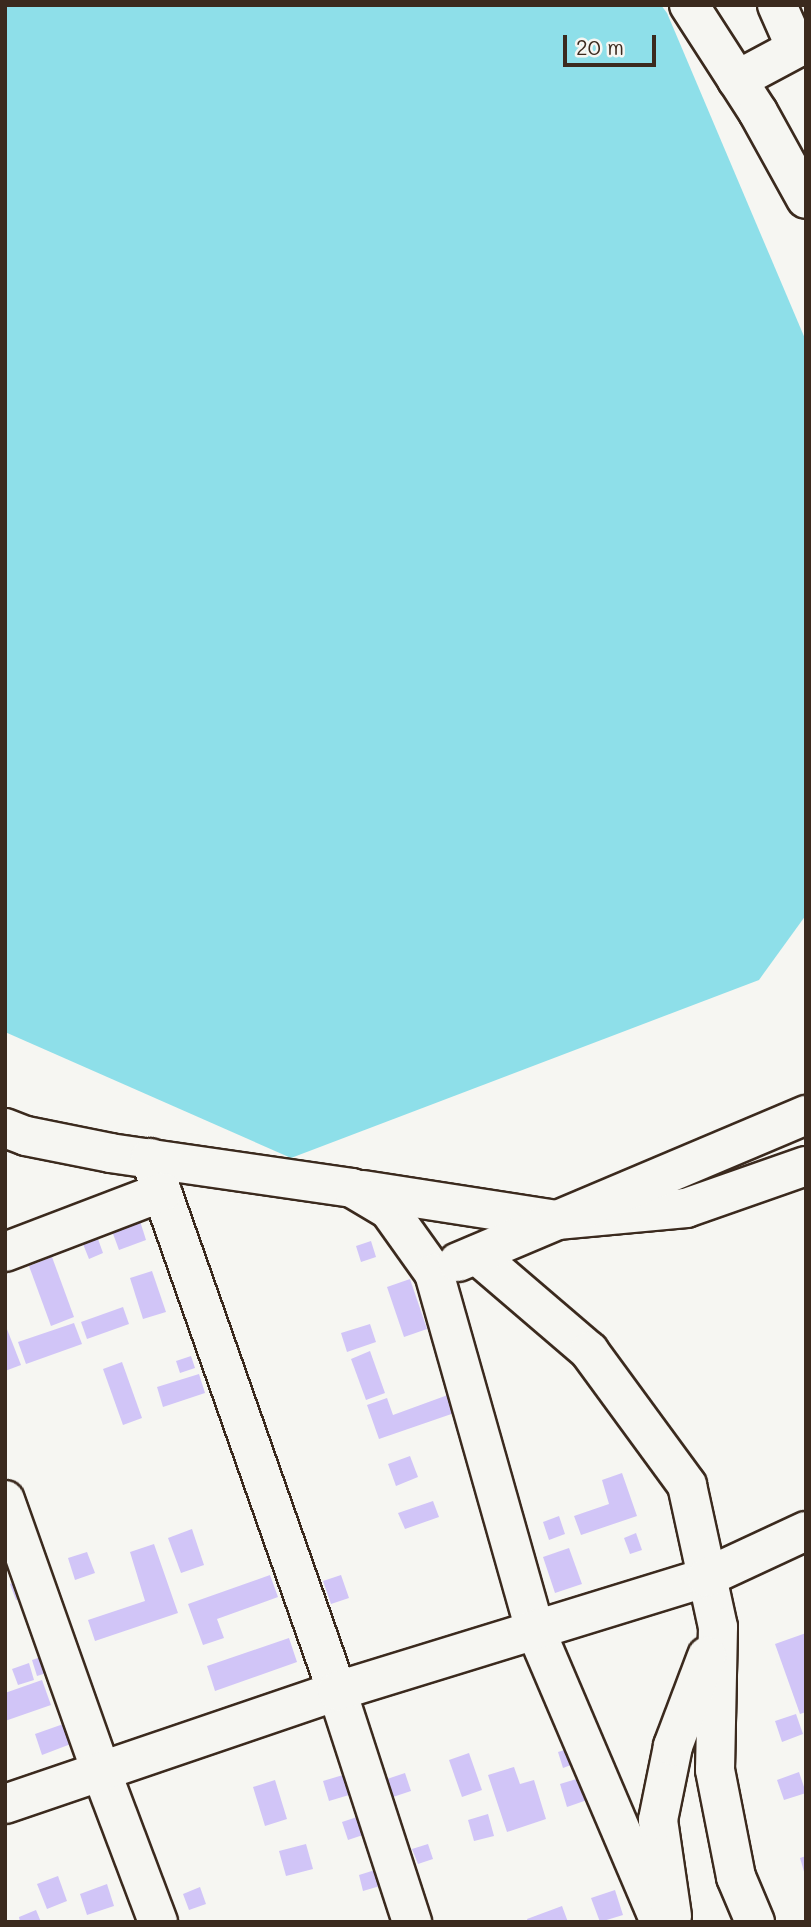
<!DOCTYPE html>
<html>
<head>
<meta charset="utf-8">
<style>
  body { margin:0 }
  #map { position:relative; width:811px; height:1927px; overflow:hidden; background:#f6f6f2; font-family:Mali,sans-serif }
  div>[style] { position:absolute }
  .water>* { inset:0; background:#8edfe9 }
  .building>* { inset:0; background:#d1c5f7 }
  .roads { filter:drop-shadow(2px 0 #3b2a1e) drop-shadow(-2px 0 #3b2a1e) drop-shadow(0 2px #3b2a1e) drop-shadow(0 -2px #3b2a1e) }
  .minor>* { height:38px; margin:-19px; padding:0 19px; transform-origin:19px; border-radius:19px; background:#f6f6f2 }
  span { translate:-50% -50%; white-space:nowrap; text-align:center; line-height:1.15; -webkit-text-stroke:7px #f6f6f2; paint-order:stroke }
  .frame { position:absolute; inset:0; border:7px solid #3b2a1e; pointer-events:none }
  .scale { position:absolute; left:563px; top:35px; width:93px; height:32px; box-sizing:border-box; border:4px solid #3b2a1e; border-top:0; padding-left:9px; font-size:21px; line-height:24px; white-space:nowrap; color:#3b2a1e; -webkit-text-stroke:5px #f6f6f2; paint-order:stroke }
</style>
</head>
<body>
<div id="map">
  <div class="water">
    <i style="clip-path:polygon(5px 5px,661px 5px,667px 13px,806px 341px,806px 915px,759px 980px,291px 1158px,5px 1032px)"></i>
  </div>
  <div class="building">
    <i style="clip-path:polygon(140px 1221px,146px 1240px,119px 1250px,112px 1231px)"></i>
    <i style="clip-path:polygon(98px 1239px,103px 1253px,89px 1259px,83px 1244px)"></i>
    <i style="clip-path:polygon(371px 1241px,376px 1257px,361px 1262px,356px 1246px)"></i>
    <i style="clip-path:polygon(52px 1257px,74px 1317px,51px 1326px,29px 1266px)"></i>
    <i style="clip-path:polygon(152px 1271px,166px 1312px,143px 1319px,130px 1278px)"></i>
    <i style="clip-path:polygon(410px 1279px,427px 1329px,404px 1337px,387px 1287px)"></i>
    <i style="clip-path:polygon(123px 1307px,129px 1324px,87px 1339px,81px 1322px)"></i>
    <i style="clip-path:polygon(74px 1323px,82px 1344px,26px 1364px,18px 1342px)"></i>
    <i style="clip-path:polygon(5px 1324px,21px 1365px,5px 1371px)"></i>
    <i style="clip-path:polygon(370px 1324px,376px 1342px,347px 1352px,341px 1333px)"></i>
    <i style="clip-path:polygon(370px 1351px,385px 1393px,366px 1400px,351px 1359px)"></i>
    <i style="clip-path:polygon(191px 1356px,195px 1368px,180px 1373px,176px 1361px)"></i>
    <i style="clip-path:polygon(122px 1362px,142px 1418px,123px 1425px,103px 1369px)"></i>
    <i style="clip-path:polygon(199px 1374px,205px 1393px,163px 1407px,157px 1387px)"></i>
    <i style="clip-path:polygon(456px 1392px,463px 1410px,379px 1439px,367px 1405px,387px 1398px,393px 1415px)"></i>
    <i style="clip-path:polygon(410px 1456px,418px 1477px,396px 1486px,388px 1464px)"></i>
    <i style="clip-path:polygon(622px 1473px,637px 1516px,581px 1535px,574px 1516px,609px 1504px,602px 1480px)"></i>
    <i style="clip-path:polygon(433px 1501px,439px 1517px,405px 1529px,398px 1513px)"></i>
    <i style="clip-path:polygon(559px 1516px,565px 1534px,549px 1540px,543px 1522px)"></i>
    <i style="clip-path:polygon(192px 1529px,204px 1565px,181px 1573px,168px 1538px)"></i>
    <i style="clip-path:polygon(636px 1533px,642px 1550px,630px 1554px,624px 1538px)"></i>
    <i style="clip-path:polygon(154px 1544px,178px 1613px,95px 1641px,88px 1620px,145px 1601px,130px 1552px)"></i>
    <i style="clip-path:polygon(569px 1548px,582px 1584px,555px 1593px,543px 1557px)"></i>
    <i style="clip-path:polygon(87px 1552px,95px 1573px,75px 1580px,68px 1558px)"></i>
    <i style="clip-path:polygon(270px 1575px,278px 1597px,217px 1619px,224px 1638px,203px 1645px,188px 1604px)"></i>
    <i style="clip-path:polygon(341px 1575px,349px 1598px,331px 1604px,323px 1581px)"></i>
    <i style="clip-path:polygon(25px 1578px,31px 1595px,16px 1600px,10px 1584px)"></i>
    <i style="clip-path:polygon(806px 1633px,806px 1712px,800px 1714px,775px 1644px)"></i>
    <i style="clip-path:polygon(289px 1638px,297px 1662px,215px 1691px,207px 1666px)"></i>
    <i style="clip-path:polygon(53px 1653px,59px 1669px,37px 1676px,32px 1660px)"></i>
    <i style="clip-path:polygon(29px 1663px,34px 1680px,18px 1685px,12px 1669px)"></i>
    <i style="clip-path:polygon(42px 1680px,51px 1705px,5px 1721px,5px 1693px)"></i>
    <i style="clip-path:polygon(796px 1714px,803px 1734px,782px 1742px,775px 1721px)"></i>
    <i style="clip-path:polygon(69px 1722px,76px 1742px,42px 1755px,35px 1734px)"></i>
    <i style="clip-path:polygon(571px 1748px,576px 1763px,563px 1768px,558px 1752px)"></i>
    <i style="clip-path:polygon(469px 1753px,482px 1790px,462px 1797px,449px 1760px)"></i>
    <i style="clip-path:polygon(514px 1767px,520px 1784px,534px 1780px,546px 1819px,507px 1832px,488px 1775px)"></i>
    <i style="clip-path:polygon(799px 1772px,806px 1793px,784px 1800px,777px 1780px)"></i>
    <i style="clip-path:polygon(405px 1773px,411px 1791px,393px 1797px,387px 1779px)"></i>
    <i style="clip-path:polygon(343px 1775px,349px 1795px,329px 1801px,323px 1781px)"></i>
    <i style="clip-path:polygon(583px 1777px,590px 1799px,567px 1807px,560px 1784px)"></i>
    <i style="clip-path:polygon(275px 1780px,287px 1819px,265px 1826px,253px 1787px)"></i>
    <i style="clip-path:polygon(488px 1814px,494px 1836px,474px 1841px,468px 1820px)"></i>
    <i style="clip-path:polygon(360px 1816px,366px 1834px,348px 1840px,342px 1822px)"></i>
    <i style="clip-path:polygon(306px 1844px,313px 1869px,286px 1876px,279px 1851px)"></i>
    <i style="clip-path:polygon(428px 1844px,433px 1859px,418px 1864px,412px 1849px)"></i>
    <i style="clip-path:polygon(806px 1856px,806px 1875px,805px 1875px,800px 1858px)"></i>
    <i style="clip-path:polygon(375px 1870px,380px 1886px,363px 1891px,359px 1875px)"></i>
    <i style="clip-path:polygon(58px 1876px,67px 1901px,47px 1909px,37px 1884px)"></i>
    <i style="clip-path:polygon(107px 1884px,114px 1906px,87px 1915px,80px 1894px)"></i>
    <i style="clip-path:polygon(200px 1887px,206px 1904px,189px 1910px,183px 1894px)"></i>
    <i style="clip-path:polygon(615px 1890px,623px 1915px,600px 1922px,591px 1898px)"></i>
    <i style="clip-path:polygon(562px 1906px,568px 1922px,528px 1922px,527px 1919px)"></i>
    <i style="clip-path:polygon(36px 1910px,41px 1922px,20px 1922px,19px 1917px)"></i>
  </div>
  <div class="roads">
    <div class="minor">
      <i style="left:689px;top:5px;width:127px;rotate:57.2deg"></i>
      <i style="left:758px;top:112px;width:99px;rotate:61.1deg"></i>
      <i style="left:777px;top:5px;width:47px;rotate:66.2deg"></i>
      <i style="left:737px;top:80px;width:78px;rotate:-28.2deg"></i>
      <i style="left:5px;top:1128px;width:22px;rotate:21deg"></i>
      <i style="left:26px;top:1136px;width:86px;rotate:11.4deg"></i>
      <i style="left:110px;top:1153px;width:245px;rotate:8.2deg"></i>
      <i style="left:352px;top:1188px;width:43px;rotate:30.7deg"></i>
      <i style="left:389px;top:1210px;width:77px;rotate:54.5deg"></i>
      <i style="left:434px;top:1273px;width:370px;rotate:74.2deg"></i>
      <i style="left:535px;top:1629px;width:319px;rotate:66.9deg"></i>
      <i style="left:150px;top:1158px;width:565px;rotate:70.67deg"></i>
      <i style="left:337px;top:1691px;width:243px;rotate:72deg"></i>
      <i style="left:363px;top:1190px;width:196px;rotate:8.8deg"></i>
      <i style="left:557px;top:1220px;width:130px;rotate:-5.3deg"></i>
      <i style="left:686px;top:1208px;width:127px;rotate:-19.3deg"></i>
      <i style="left:5px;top:1252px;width:168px;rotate:-20.9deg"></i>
      <i style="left:477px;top:1255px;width:148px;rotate:40.6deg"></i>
      <i style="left:589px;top:1351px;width:166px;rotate:53.8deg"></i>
      <i style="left:687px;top:1485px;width:145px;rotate:77.7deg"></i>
      <i style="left:718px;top:1627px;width:143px;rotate:91.2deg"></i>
      <i style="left:715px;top:1770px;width:109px;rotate:78.9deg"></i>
      <i style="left:736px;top:1877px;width:49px;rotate:67.1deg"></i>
      <i style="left:458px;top:1262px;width:378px;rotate:-22.9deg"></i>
      <i style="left:5px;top:1500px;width:288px;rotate:70.5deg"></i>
      <i style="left:101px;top:1771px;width:161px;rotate:69.3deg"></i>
      <i style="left:5px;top:1804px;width:351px;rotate:-18.8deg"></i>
      <i style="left:337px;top:1691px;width:387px;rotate:-17.1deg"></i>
      <i style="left:707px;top:1577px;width:109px;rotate:-24.9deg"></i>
      <i style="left:672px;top:1916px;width:97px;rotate:-98.3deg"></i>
      <i style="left:658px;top:1820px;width:76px;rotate:-78.5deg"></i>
      <i style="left:673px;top:1746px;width:96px;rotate:-69.3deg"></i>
    </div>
  </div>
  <div class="frame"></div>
  <div class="scale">20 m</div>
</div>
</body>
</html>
